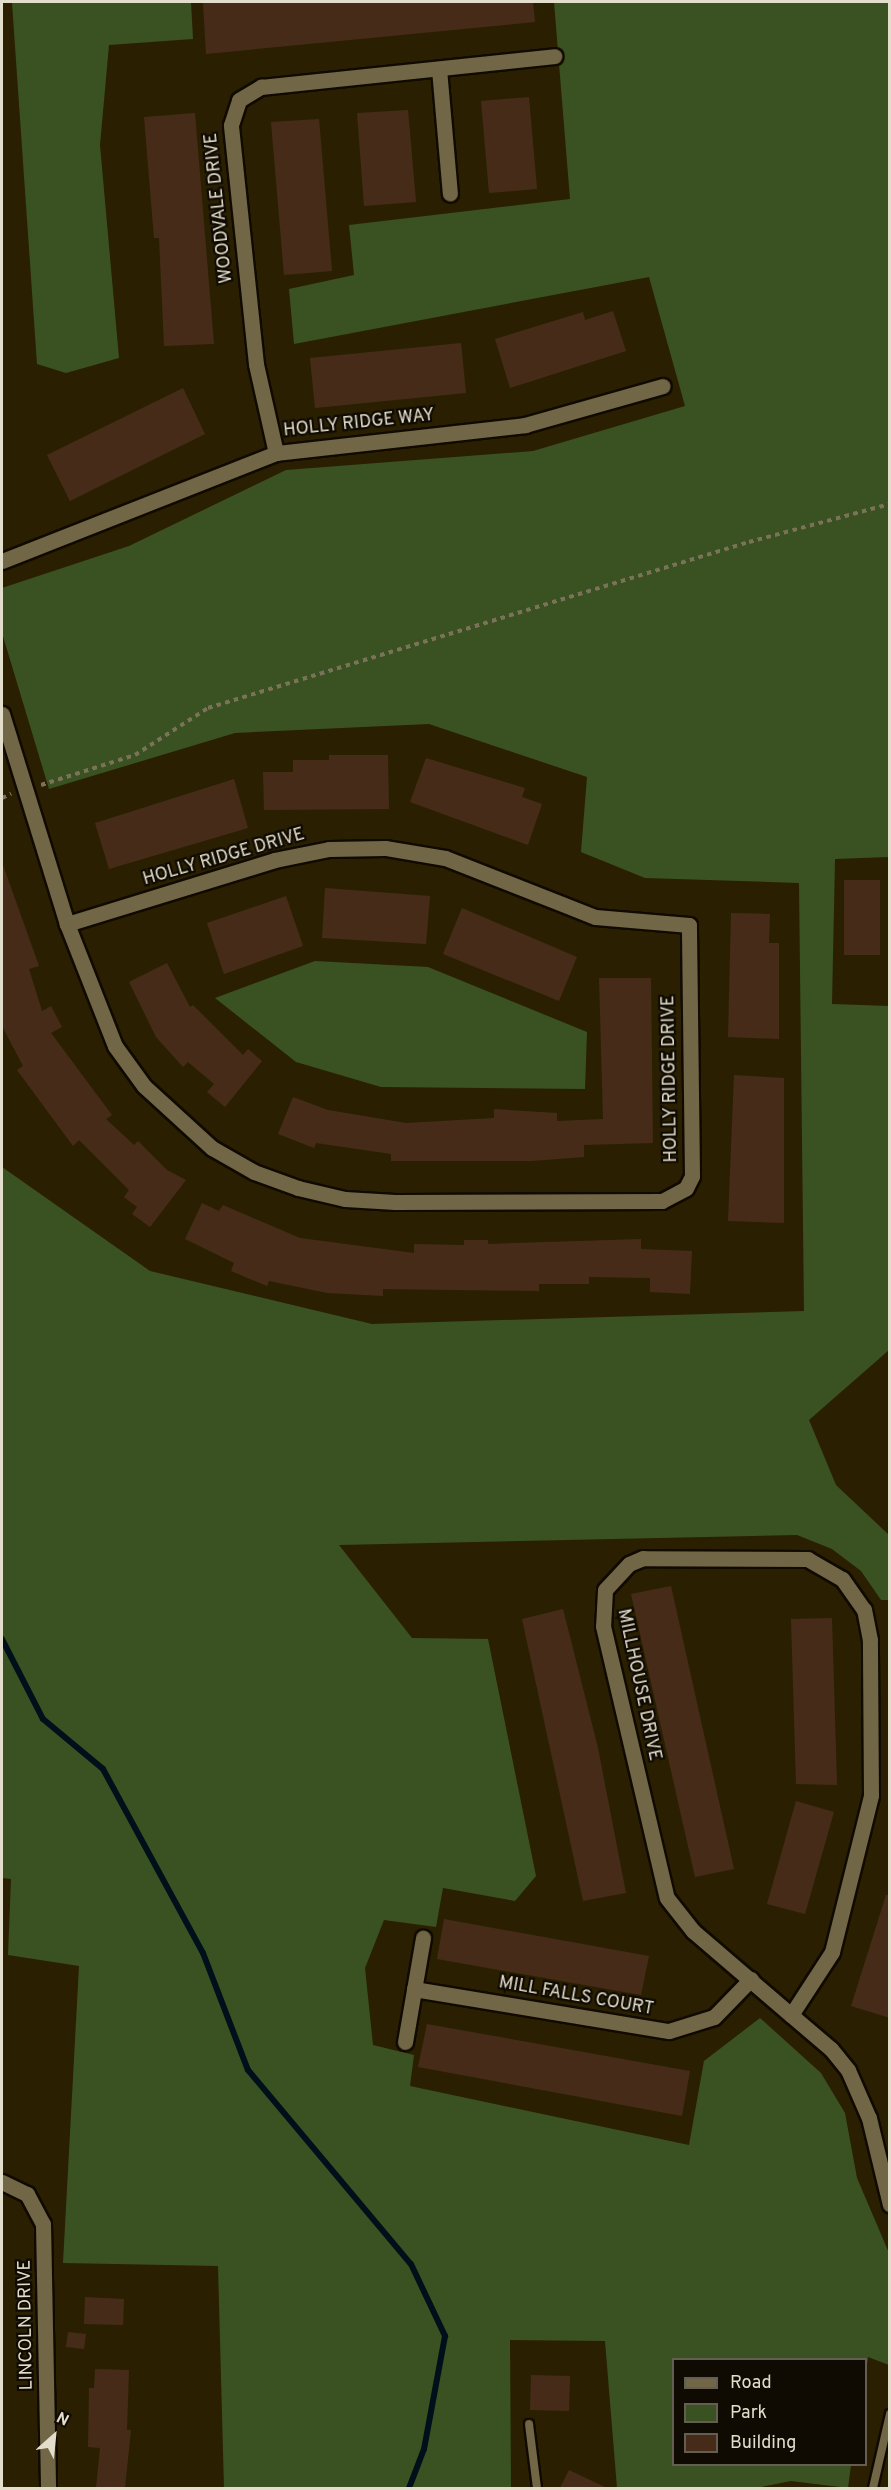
<!DOCTYPE html>
<html>
<head>
<meta charset="utf-8">
<style>
  body { margin:0 }
  #map { position:relative; width:891px; height:2490px; overflow:hidden; background:#2a2001; font-family:Overpass,sans-serif }
  div>[style] { position:absolute }
  .green>* { inset:0; background:#3a5222 }
  .stream>* { height:6px; margin:-3px; padding:0 3px; transform-origin:3px; border-radius:3px; background:#00101b }
  .building>* { inset:0; background:#462c18 }
  .path>* { height:4px; margin-top:-2px; transform-origin:0; background:repeating-linear-gradient(90deg,#7a7259 0 4.5px,transparent 0 9px) }
  .roads { filter:drop-shadow(2px 0 #110a00) drop-shadow(-2px 0 #110a00) drop-shadow(0 2px #110a00) drop-shadow(0 -2px #110a00) }
  .service>* { height:8px; margin:-4px; padding:0 4px; transform-origin:4px; border-radius:4px; background:#716646 }
  .minor>* { height:15px; margin:-7.5px; padding:0 7.5px; transform-origin:7.5px; border-radius:7.5px; background:#716646 }
  span { translate:-50% -50%; white-space:nowrap; text-align:center; line-height:1.15; -webkit-text-stroke:4.5px #0f0a02; paint-order:stroke }
  .street-label { font-size:18px; color:#e3ddcb }
  .frame { position:absolute; inset:0; border:3px solid #e3ddcb; pointer-events:none }
  .legend { position:absolute; left:672px; top:2358px; width:195px; height:108px; box-sizing:border-box; background:#0f0a02; border:2px solid #645e52; margin:0; padding:8px 10px; list-style:none; font-size:18px; color:#e3ddcb }
  .legend li { display:flex; align-items:center; gap:12px; height:30px }
  .legend b { width:30px; border:2px solid #645e52 }
  .north { position:absolute; left:24px; top:2406px; width:60px; height:60px; -webkit-text-stroke:4px #0f0a02; paint-order:stroke; rotate:27deg; font-size:16px; font-weight:700; line-height:24px; text-align:center; color:#e3ddcb }
  .north::after { content:''; display:block; margin:auto; width:21px; height:27px; background:#e3ddcb; clip-path:polygon(50% 0,100% 100%,50% 72%,0 100%) }
</style>
</head>
<body>
<div id="map">
  <div class="green">
    <i style="clip-path:polygon(5px 2px,191px 2px,193px 39px,109px 45px,100px 145px,119px 358px,66px 373px,37px 364px,12px 3px)"></i>
    <i style="clip-path:polygon(554px 2px,889px 2px,889px 857px,835px 859px,832px 1004px,889px 1006px,889px 1350px,809px 1420px,836px 1485px,889px 1535px,889px 1600px,881px 1600px,861px 1571px,832px 1549px,797px 1535px,339px 1545px,412px 1638px,488px 1639px,536px 1876px,515px 1901px,443px 1888px,436px 1927px,384px 1920px,365px 1968px,373px 2045px,414px 2055px,410px 2086px,689px 2145px,704px 2061px,760px 2018px,821px 2073px,845px 2113px,857px 2178px,889px 2253px,889px 2365px,868px 2357px,866px 2373px,866px 2360px,674px 2360px,674px 2464px,851px 2465px,848px 2488px,791px 2481px,756px 2488px,617px 2488px,605px 2341px,510px 2340px,511px 2488px,224px 2488px,218px 2266px,63px 2263px,79px 1966px,8px 1955px,11px 1879px,2px 1878px,2px 1167px,150px 1271px,372px 1324px,804px 1311px,799px 883px,645px 878px,581px 852px,587px 777px,429px 724px,235px 733px,49px 789px,2px 633px,2px 588px,129px 546px,286px 470px,533px 451px,685px 406px,649px 277px,294px 344px,289px 289px,354px 275px,349px 225px,570px 199px)"></i>
    <i style="clip-path:polygon(315px 961px,428px 967px,587px 1032px,585px 1089px,381px 1087px,296px 1062px,215px 998px)"></i>
  </div>
  <div class="stream">
    <i style="left:2px;top:1639px;width:90px;rotate:62.9deg"></i>
    <i style="left:43px;top:1719px;width:78px;rotate:39.8deg"></i>
    <i style="left:103px;top:1769px;width:209px;rotate:61.5deg"></i>
    <i style="left:203px;top:1953px;width:125px;rotate:69deg"></i>
    <i style="left:248px;top:2070px;width:253px;rotate:50deg"></i>
    <i style="left:411px;top:2264px;width:80px;rotate:64.7deg"></i>
    <i style="left:445px;top:2336px;width:115px;rotate:100.5deg"></i>
    <i style="left:424px;top:2449px;width:42px;rotate:111deg"></i>
  </div>
  <div class="building">
    <i style="clip-path:polygon(533px 2px,535px 22px,206px 54px,203px 3px)"></i>
    <i style="clip-path:polygon(529px 97px,537px 189px,489px 193px,481px 101px)"></i>
    <i style="clip-path:polygon(408px 110px,416px 202px,364px 206px,357px 113px)"></i>
    <i style="clip-path:polygon(195px 113px,214px 344px,164px 346px,159px 238px,154px 238px,144px 117px)"></i>
    <i style="clip-path:polygon(319px 119px,332px 271px,284px 275px,271px 122px)"></i>
    <i style="clip-path:polygon(613px 311px,626px 351px,510px 388px,495px 339px,583px 312px,585px 320px)"></i>
    <i style="clip-path:polygon(461px 343px,466px 393px,315px 408px,310px 358px)"></i>
    <i style="clip-path:polygon(183px 388px,205px 434px,70px 501px,47px 455px)"></i>
    <i style="clip-path:polygon(329px 755px,388px 755px,389px 809px,264px 810px,263px 772px,293px 772px,293px 760px,329px 760px)"></i>
    <i style="clip-path:polygon(426px 758px,525px 788px,522px 797px,542px 804px,528px 845px,410px 802px)"></i>
    <i style="clip-path:polygon(234px 779px,248px 828px,109px 869px,95px 823px)"></i>
    <i style="clip-path:polygon(3px 865px,39px 966px,29px 969px,42px 1011px,51px 1006px,62px 1027px,51px 1033px,112px 1115px,106px 1119px,134px 1145px,138px 1141px,167px 1170px,186px 1180px,150px 1227px,132px 1214px,137px 1207px,124px 1197px,129px 1190px,79px 1140px,73px 1146px,17px 1070px,23px 1066px,2px 1026px)"></i>
    <i style="clip-path:polygon(844px 880px,880px 880px,880px 955px,844px 955px)"></i>
    <i style="clip-path:polygon(325px 888px,430px 896px,426px 944px,322px 938px)"></i>
    <i style="clip-path:polygon(286px 896px,303px 946px,224px 974px,207px 923px)"></i>
    <i style="clip-path:polygon(462px 908px,577px 957px,559px 1001px,443px 954px)"></i>
    <i style="clip-path:polygon(731px 913px,770px 914px,769px 943px,779px 943px,779px 1039px,728px 1037px)"></i>
    <i style="clip-path:polygon(167px 963px,190px 1007px,193px 1005px,243px 1055px,248px 1049px,262px 1061px,225px 1107px,207px 1092px,214px 1084px,188px 1062px,183px 1067px,156px 1037px,129px 982px)"></i>
    <i style="clip-path:polygon(599px 978px,651px 978px,653px 1143px,584px 1145px,584px 1157px,532px 1161px,391px 1161px,391px 1154px,316px 1143px,314px 1148px,278px 1134px,293px 1097px,328px 1110px,406px 1123px,494px 1118px,494px 1109px,557px 1113px,557px 1121px,603px 1119px)"></i>
    <i style="clip-path:polygon(734px 1075px,784px 1078px,784px 1223px,728px 1221px)"></i>
    <i style="clip-path:polygon(202px 1203px,219px 1211px,223px 1205px,300px 1238px,414px 1253px,414px 1244px,464px 1245px,464px 1240px,488px 1240px,488px 1244px,641px 1239px,641px 1249px,692px 1251px,690px 1294px,650px 1292px,650px 1278px,589px 1277px,589px 1284px,539px 1284px,539px 1291px,383px 1289px,383px 1296px,327px 1293px,269px 1281px,267px 1286px,231px 1271px,234px 1263px,185px 1239px)"></i>
    <i style="clip-path:polygon(671px 1586px,734px 1869px,695px 1877px,631px 1594px)"></i>
    <i style="clip-path:polygon(563px 1609px,598px 1748px,626px 1893px,583px 1901px,522px 1619px)"></i>
    <i style="clip-path:polygon(832px 1618px,837px 1785px,796px 1784px,791px 1619px)"></i>
    <i style="clip-path:polygon(796px 1801px,834px 1812px,805px 1914px,767px 1904px)"></i>
    <i style="clip-path:polygon(886px 1895px,890px 1895px,890px 2018px,851px 2006px)"></i>
    <i style="clip-path:polygon(444px 1919px,649px 1956px,641px 1995px,437px 1959px)"></i>
    <i style="clip-path:polygon(427px 2024px,690px 2071px,682px 2116px,418px 2067px)"></i>
    <i style="clip-path:polygon(85px 2297px,124px 2299px,123px 2325px,84px 2324px)"></i>
    <i style="clip-path:polygon(68px 2332px,86px 2334px,84px 2349px,66px 2347px)"></i>
    <i style="clip-path:polygon(95px 2369px,129px 2370px,127px 2430px,131px 2430px,125px 2488px,96px 2488px,100px 2448px,88px 2447px,89px 2388px,94px 2388px)"></i>
    <i style="clip-path:polygon(531px 2375px,570px 2376px,569px 2411px,530px 2410px)"></i>
    <i style="clip-path:polygon(569px 2470px,607px 2488px,560px 2488px)"></i>
  </div>
  <div class="path">
    <i style="left:41px;top:785px;width:99px;rotate:-17.7deg"></i>
    <i style="left:135px;top:755px;width:87px;rotate:-32.8deg"></i>
    <i style="left:208px;top:708px;width:566px;rotate:-17.06deg"></i>
    <i style="left:749px;top:542px;width:146px;rotate:-15.1deg"></i>
    <i style="left:2px;top:798px;width:10px;rotate:-24deg"></i>
  </div>
  <div class="roads">
    <div class="service">
      <i style="left:529px;top:2424px;width:64px;rotate:82.9deg"></i>
      <i style="left:873px;top:2488px;width:76px;rotate:-77.1deg"></i>
    </div>
    <div class="minor">
      <i style="left:439px;top:69px;width:125px;rotate:85deg"></i>
      <i style="left:276px;top:453px;width:91px;rotate:-102.7deg"></i>
      <i style="left:256px;top:364px;width:240px;rotate:-96deg"></i>
      <i style="left:231px;top:125px;width:26px;rotate:-72deg"></i>
      <i style="left:239px;top:100px;width:26px;rotate:-31deg"></i>
      <i style="left:261px;top:87px;width:295px;rotate:-6deg"></i>
      <i style="left:2px;top:561px;width:295px;rotate:-21.5deg"></i>
      <i style="left:276px;top:453px;width:251px;rotate:-6.4deg"></i>
      <i style="left:525px;top:425px;width:143px;rotate:-15.8deg"></i>
      <i style="left:2px;top:714px;width:220px;rotate:72.8deg"></i>
      <i style="left:67px;top:924px;width:131px;rotate:68.5deg"></i>
      <i style="left:115px;top:1046px;width:49px;rotate:54.1deg"></i>
      <i style="left:144px;top:1086px;width:92px;rotate:42.4deg"></i>
      <i style="left:212px;top:1148px;width:48px;rotate:29.7deg"></i>
      <i style="left:254px;top:1172px;width:47px;rotate:20deg"></i>
      <i style="left:298px;top:1188px;width:48px;rotate:13.2deg"></i>
      <i style="left:345px;top:1199px;width:50px;rotate:3.4deg"></i>
      <i style="left:395px;top:1202px;width:267px;rotate:-0.2deg"></i>
      <i style="left:662px;top:1201px;width:27px;rotate:-28deg"></i>
      <i style="left:686px;top:1188px;width:13px;rotate:-63deg"></i>
      <i style="left:692px;top:1176px;width:251px;rotate:-90.7deg"></i>
      <i style="left:689px;top:925px;width:94px;rotate:-175.1deg"></i>
      <i style="left:595px;top:917px;width:161px;rotate:-158.5deg"></i>
      <i style="left:445px;top:858px;width:61px;rotate:-170.5deg"></i>
      <i style="left:385px;top:848px;width:56px;rotate:179deg"></i>
      <i style="left:329px;top:849px;width:55px;rotate:168.5deg"></i>
      <i style="left:275px;top:860px;width:218px;rotate:162.9deg"></i>
      <i style="left:414px;top:1989px;width:258px;rotate:9.4deg"></i>
      <i style="left:669px;top:2031px;width:47px;rotate:-17.3deg"></i>
      <i style="left:714px;top:2017px;width:53px;rotate:-45.8deg"></i>
      <i style="left:791px;top:2015px;width:75px;rotate:-56.9deg"></i>
      <i style="left:832px;top:1952px;width:162px;rotate:-76deg"></i>
      <i style="left:871px;top:1795px;width:155px;rotate:-90.4deg"></i>
      <i style="left:870px;top:1640px;width:31px;rotate:-101deg"></i>
      <i style="left:864px;top:1610px;width:38px;rotate:-125deg"></i>
      <i style="left:842px;top:1579px;width:39px;rotate:-150deg"></i>
      <i style="left:808px;top:1559px;width:165px;rotate:-179.7deg"></i>
      <i style="left:643px;top:1558px;width:15px;rotate:157deg"></i>
      <i style="left:629px;top:1564px;width:35px;rotate:133deg"></i>
      <i style="left:605px;top:1590px;width:36px;rotate:93deg"></i>
      <i style="left:603px;top:1626px;width:279px;rotate:76.8deg"></i>
      <i style="left:667px;top:1898px;width:42px;rotate:51.8deg"></i>
      <i style="left:693px;top:1931px;width:129px;rotate:40.6deg"></i>
      <i style="left:791px;top:2015px;width:52px;rotate:40.4deg"></i>
      <i style="left:831px;top:2049px;width:27px;rotate:51deg"></i>
      <i style="left:848px;top:2070px;width:52px;rotate:66.4deg"></i>
      <i style="left:869px;top:2118px;width:89px;rotate:76.4deg"></i>
      <i style="left:405px;top:2042px;width:106px;rotate:-80.2deg"></i>
      <i style="left:2px;top:2182px;width:28px;rotate:26deg"></i>
      <i style="left:27px;top:2194px;width:34px;rotate:62deg"></i>
      <i style="left:43px;top:2224px;width:264px;rotate:88.9deg"></i>
    </div>
  </div>
  <div class="street-label">
    <span style="left:220px;top:208px;rotate:-96deg">WOODVALE DRIVE</span>
    <span style="left:359px;top:424px;rotate:-6deg">HOLLY RIDGE WAY</span>
    <span style="left:224px;top:858px;rotate:-16deg">HOLLY RIDGE DRIVE</span>
    <span style="left:671px;top:1079px;rotate:-91deg">HOLLY RIDGE DRIVE</span>
    <span style="left:638px;top:1685px;rotate:78deg">MILLHOUSE DRIVE</span>
    <span style="left:576px;top:1997px;rotate:10deg">MILL FALLS COURT</span>
    <span style="left:27px;top:2325px;rotate:-91deg">LINCOLN DRIVE</span>
  </div>
  <div class="frame"></div>
  <ul class="legend">
  <li><b style="height:8px;background:#716646"></b>Road</li>
  <li><b style="height:16px;background:#3a5222"></b>Park</li>
  <li><b style="height:16px;background:#462c18"></b>Building</li>
  </ul>
  <div class="north">N</div>
</div>
</body>
</html>
